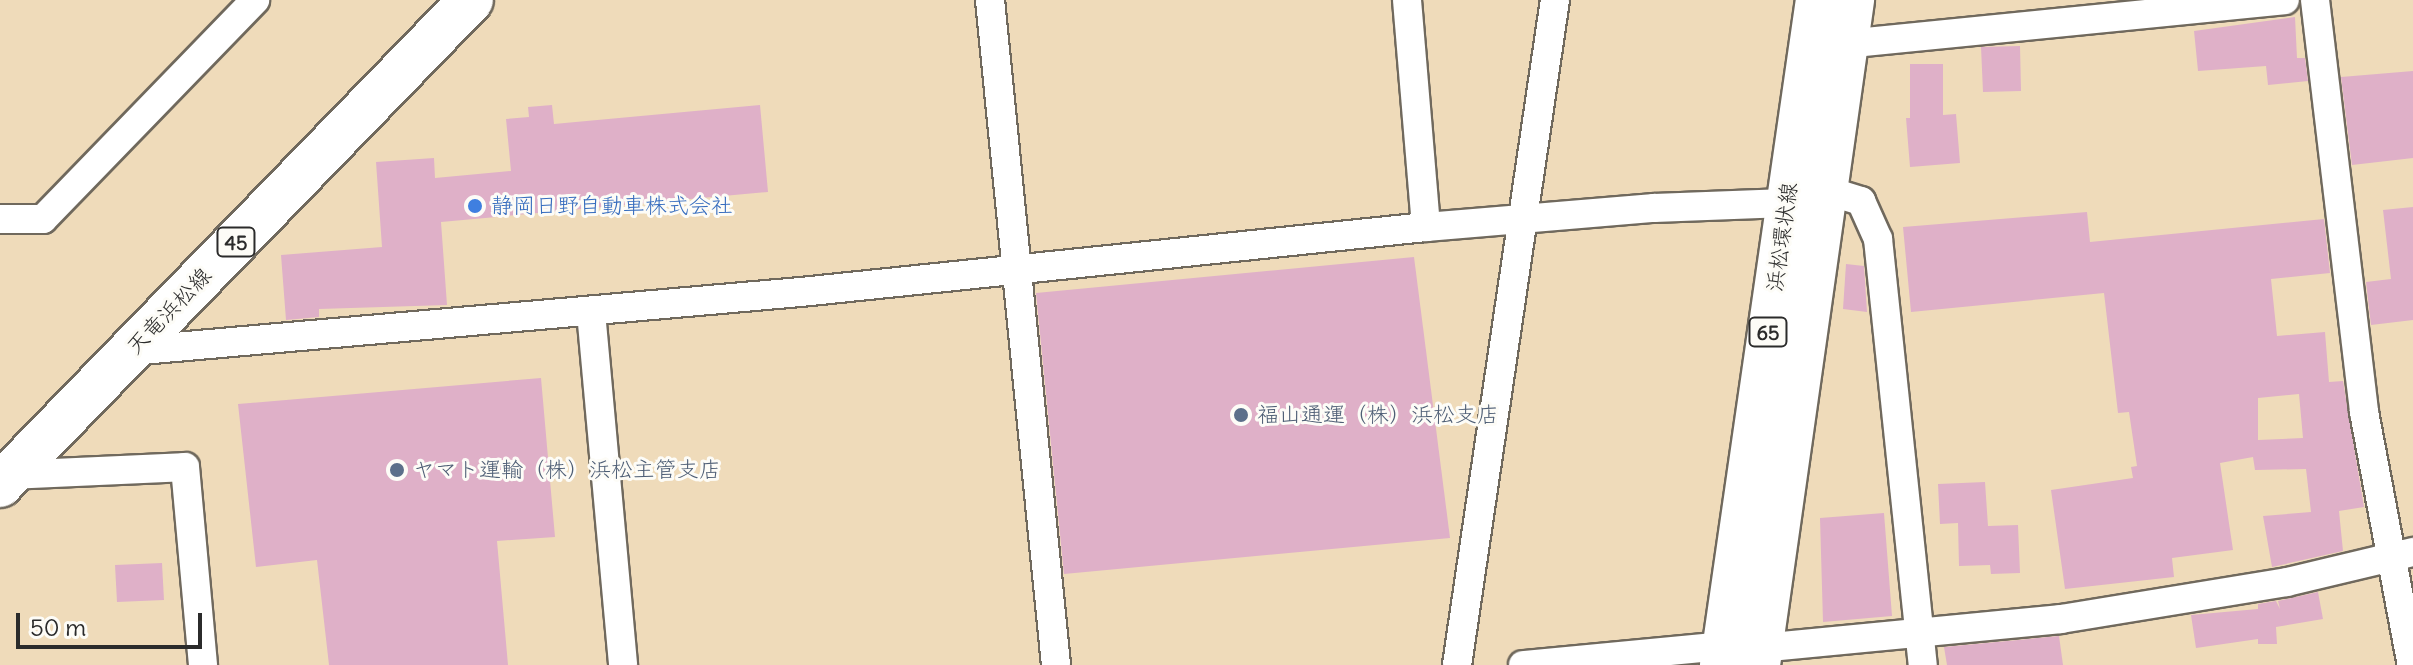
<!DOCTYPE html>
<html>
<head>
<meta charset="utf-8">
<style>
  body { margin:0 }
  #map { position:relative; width:2413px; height:665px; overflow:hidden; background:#efdbba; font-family:Delius,"Klee One",sans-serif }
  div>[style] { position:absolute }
  .building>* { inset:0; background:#dfb0c8 }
  .roads { filter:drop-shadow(2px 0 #70695d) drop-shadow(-2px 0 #70695d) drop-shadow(0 2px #70695d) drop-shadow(0 -2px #70695d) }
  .minor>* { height:28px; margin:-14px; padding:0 14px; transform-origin:14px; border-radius:14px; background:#fff }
  .primary>* { height:44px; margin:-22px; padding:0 22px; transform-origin:22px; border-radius:22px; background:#fff }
  .dots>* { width:22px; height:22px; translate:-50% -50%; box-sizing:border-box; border:4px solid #fdfcf7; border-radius:50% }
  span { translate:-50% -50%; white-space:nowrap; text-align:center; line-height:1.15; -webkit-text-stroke:6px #fdfcf7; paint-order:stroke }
  .shield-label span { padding:2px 6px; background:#fdfcf7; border:2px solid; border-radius:6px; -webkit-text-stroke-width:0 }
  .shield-label { font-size:20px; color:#2b2b2b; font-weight:700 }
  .shop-label { font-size:22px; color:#366cbe }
  .left { translate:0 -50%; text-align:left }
  .street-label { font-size:22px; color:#2b2b2b }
  .service-label { font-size:22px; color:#4e5e75 }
  .scale { position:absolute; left:16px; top:613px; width:186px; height:36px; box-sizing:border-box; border:4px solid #2b2b2b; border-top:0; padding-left:10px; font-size:24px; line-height:28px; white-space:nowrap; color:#2b2b2b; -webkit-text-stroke:6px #fdfcf7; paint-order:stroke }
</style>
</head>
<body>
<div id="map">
  <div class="building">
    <i style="clip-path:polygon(2295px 17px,2297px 58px,2305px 58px,2308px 81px,2268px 85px,2266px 66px,2198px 71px,2194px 31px)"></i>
    <i style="clip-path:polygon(2020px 46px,2021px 91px,1983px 92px,1981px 47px)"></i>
    <i style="clip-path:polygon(1910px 64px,1943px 64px,1943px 115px,1956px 114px,1960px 163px,1910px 167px,1906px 118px,1910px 118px)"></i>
    <i style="clip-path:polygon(2413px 71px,2413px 158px,2352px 165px,2341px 77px)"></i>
    <i style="clip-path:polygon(552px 105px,554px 124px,760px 105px,768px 192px,441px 222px,447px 305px,319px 309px,319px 317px,286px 320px,281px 255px,382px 247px,376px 162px,434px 158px,435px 178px,511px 171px,506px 119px,529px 117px,528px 107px)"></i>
    <i style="clip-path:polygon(2413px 207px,2413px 320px,2371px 325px,2366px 282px,2391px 279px,2383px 210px)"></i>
    <i style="clip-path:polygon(evenodd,2087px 212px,2090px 242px,2324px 219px,2330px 273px,2271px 279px,2277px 336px,2325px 332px,2329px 382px,2343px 381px,2364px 507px,2339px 511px,2343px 551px,2272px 567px,2263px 516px,2311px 512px,2306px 469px,2255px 470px,2253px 457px,2220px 463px,2233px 550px,2172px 558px,2174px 577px,2065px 589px,2051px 490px,2133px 478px,2131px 467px,2137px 466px,2129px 412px,2118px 413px,2104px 293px,1911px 312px,1903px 227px,2087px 212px,2299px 394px,2303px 438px,2258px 440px,2258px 398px,2299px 394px)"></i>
    <i style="clip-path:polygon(1414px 257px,1450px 538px,1064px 574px,1036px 293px)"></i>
    <i style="clip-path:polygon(1846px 264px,1864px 266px,1867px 312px,1843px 309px)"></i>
    <i style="clip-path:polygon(541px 378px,555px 537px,497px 541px,508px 665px,329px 665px,317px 560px,256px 567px,238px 404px)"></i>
    <i style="clip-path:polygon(1985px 482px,1988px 526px,2018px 525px,2020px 573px,1991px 574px,1990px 565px,1959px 566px,1958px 523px,1940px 524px,1938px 484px)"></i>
    <i style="clip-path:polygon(1884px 513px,1892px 616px,1823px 622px,1820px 518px)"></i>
    <i style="clip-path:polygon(162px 563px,164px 600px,117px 602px,115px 565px)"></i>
    <i style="clip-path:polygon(2318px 592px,2323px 619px,2276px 627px,2277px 644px,2258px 644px,2258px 639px,2196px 648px,2191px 615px,2258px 609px,2258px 604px,2276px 601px,2280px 609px,2278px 601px)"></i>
    <i style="clip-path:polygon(2059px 636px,2063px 665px,1947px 665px,1944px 647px)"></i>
  </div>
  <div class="roads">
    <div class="minor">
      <i style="left:990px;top:0;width:668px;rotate:84.33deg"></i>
      <i style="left:1407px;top:0;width:228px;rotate:85.2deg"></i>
      <i style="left:2315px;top:0;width:415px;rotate:83.2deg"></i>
      <i style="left:2364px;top:412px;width:258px;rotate:79.3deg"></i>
      <i style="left:1845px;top:44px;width:442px;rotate:-5.7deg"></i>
      <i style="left:1825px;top:190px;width:38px;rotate:17deg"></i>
      <i style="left:1861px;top:201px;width:42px;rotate:65.9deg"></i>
      <i style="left:1878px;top:239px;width:428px;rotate:84deg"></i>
      <i style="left:0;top:219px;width:43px"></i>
      <i style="left:43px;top:219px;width:305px;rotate:-45.9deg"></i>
      <i style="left:591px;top:312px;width:354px;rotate:84.8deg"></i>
      <i style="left:130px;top:351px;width:674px;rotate:-5.03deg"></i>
      <i style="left:801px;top:292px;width:628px;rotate:-5.94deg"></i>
      <i style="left:1426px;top:227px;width:229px;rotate:-4.8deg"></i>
      <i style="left:1654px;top:208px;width:132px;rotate:-2.2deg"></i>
      <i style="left:10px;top:475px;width:175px;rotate:-2.6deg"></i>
      <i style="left:185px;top:467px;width:199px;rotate:84.8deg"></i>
      <i style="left:1760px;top:648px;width:302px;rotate:-5.5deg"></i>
      <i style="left:2061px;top:619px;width:229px;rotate:-9.3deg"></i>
      <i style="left:2287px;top:582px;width:130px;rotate:-13.4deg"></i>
      <i style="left:1457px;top:665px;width:672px;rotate:-81.62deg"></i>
      <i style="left:1523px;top:665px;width:202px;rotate:-5.4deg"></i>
    </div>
    <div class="primary">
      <i style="left:0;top:485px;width:676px;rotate:-45.84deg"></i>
      <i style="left:1722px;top:665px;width:672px;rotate:-81.79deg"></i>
      <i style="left:1758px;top:665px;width:672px;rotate:-81.95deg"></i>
    </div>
  </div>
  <div class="dots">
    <i style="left:475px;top:206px;background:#3f7fe0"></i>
    <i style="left:1241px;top:415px;background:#5c6f8a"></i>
    <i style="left:397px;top:470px;background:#5c6f8a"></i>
  </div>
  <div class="shield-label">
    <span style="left:236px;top:242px">45</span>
    <span style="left:1768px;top:332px">65</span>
  </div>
  <div class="shop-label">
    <span class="left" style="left:491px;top:206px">静岡日野自動車株式会社</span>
  </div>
  <div class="street-label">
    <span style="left:1782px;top:237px;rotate:-82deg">浜松環状線</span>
    <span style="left:169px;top:311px;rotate:-46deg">天竜浜松線</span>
  </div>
  <div class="service-label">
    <span class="left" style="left:1257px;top:415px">福山通運（株）浜松支店</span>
    <span class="left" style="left:413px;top:470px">ヤマト運輸（株）浜松主管支店</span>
  </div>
  <div class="scale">50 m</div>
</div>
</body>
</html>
